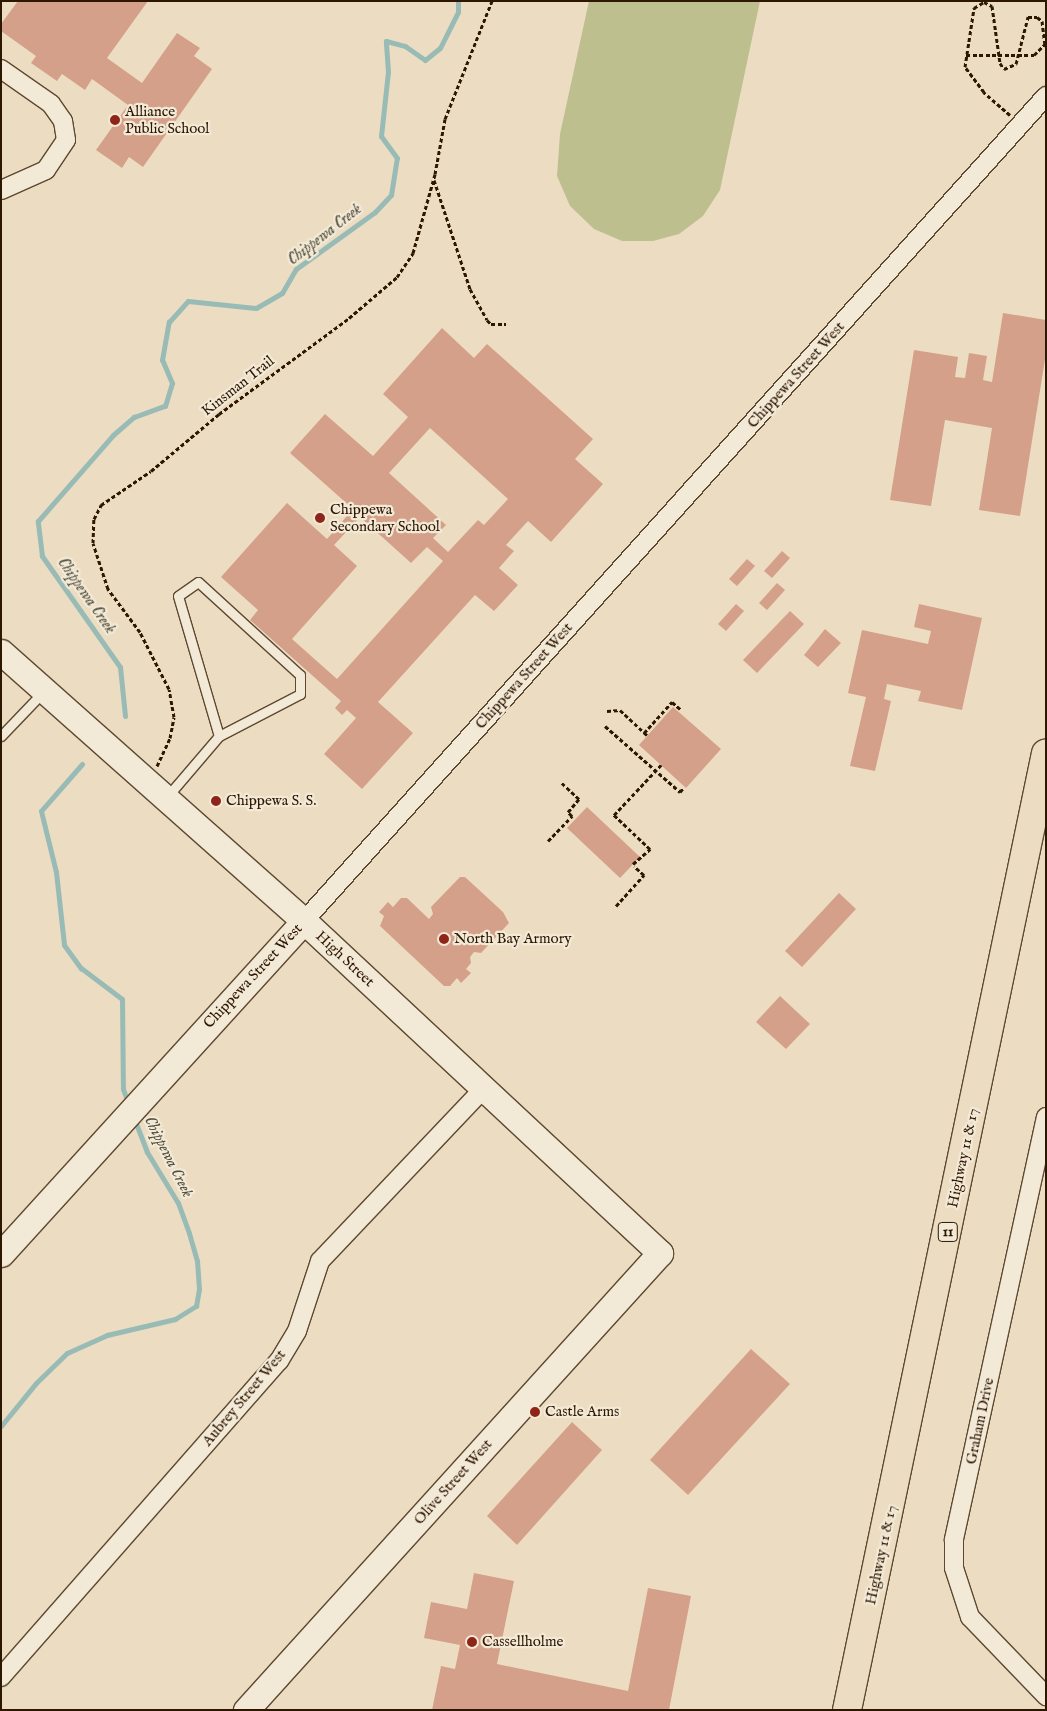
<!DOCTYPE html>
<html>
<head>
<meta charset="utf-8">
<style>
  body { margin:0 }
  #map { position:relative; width:1047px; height:1711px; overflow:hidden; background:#ecddc2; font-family:"IM FELL English",serif }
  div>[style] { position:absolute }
  .green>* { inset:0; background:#bdbf8f }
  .stream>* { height:5px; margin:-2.5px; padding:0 2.5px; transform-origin:2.5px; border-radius:2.5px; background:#99bbb5 }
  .building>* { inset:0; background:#d5a089 }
  .path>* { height:3px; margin-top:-1.5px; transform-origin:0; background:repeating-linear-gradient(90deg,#2d1700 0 4px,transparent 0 6.5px) }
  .roads { filter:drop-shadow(1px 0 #5d4830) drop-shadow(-1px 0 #5d4830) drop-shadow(0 1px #5d4830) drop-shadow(0 -1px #5d4830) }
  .lane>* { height:9px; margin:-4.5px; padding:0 4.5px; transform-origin:4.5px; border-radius:4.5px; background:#f3e9d7 }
  .street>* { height:18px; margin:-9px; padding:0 9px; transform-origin:9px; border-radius:9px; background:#f3e9d7 }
  .secondary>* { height:25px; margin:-12.5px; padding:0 12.5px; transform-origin:12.5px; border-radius:12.5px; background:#f3e9d7 }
  .highway>* { height:28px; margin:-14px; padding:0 14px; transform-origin:14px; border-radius:14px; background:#ecddc2 }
  .dots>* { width:14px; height:14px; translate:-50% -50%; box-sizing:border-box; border:2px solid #f3e9d7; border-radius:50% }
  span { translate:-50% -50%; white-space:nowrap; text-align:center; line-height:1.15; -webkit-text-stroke:4.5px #f3e9d7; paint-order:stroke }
  .shield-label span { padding:1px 4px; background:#f3e9d7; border:1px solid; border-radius:4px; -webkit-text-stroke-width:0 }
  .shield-label { font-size:14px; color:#2d1700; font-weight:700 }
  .poi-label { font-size:15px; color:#2d1700 }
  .left { translate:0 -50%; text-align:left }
  .street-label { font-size:15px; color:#2d1700 }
  .water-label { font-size:16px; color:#53503f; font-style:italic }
  .frame { position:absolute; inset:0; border:2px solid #2d1700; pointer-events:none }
</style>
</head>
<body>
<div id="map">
  <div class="green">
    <i style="clip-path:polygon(589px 1px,760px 1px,720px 190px,703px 216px,679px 234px,653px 241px,622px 241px,594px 229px,570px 206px,557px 176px,560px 134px)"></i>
  </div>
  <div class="stream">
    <i style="left:125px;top:716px;width:49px;rotate:-95.8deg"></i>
    <i style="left:120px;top:667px;width:136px;rotate:-125.1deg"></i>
    <i style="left:42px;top:556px;width:35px;rotate:-97deg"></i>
    <i style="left:38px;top:521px;width:114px;rotate:-48.9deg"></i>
    <i style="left:113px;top:435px;width:28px;rotate:-41deg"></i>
    <i style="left:134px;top:417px;width:33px;rotate:-20deg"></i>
    <i style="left:165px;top:406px;width:24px;rotate:-73deg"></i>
    <i style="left:172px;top:383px;width:25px;rotate:-113deg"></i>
    <i style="left:162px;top:360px;width:39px;rotate:-80deg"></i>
    <i style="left:169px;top:322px;width:28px;rotate:-48deg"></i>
    <i style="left:188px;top:301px;width:68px;rotate:5.9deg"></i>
    <i style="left:256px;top:308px;width:30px;rotate:-30deg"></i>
    <i style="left:282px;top:293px;width:28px;rotate:-60deg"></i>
    <i style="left:296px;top:269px;width:97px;rotate:-35.8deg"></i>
    <i style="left:375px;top:212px;width:23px;rotate:-47deg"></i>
    <i style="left:391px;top:195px;width:37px;rotate:-81deg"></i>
    <i style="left:397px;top:158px;width:27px;rotate:-126deg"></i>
    <i style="left:381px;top:136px;width:64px;rotate:-83.8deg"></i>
    <i style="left:388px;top:72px;width:31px;rotate:-94deg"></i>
    <i style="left:386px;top:41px;width:20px;rotate:15deg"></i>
    <i style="left:405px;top:46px;width:24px;rotate:35deg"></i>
    <i style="left:425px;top:60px;width:19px;rotate:-39deg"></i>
    <i style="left:440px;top:48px;width:40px;rotate:-63.4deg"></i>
    <i style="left:458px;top:12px;width:11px;rotate:-90deg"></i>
    <i style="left:82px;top:764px;width:62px;rotate:131.1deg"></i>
    <i style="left:41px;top:811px;width:63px;rotate:76.2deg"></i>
    <i style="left:56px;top:872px;width:73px;rotate:83.7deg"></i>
    <i style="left:64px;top:945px;width:29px;rotate:54deg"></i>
    <i style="left:81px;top:968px;width:51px;rotate:37.1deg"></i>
    <i style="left:122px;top:999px;width:90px;rotate:89.4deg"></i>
    <i style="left:123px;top:1089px;width:15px;rotate:70deg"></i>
    <i style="left:1px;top:1426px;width:55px;rotate:-50.9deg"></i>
    <i style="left:36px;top:1383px;width:43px;rotate:-44.1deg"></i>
    <i style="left:67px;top:1353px;width:44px;rotate:-24.2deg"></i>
    <i style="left:107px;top:1335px;width:70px;rotate:-13.2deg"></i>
    <i style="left:175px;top:1319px;width:25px;rotate:-32deg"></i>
    <i style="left:196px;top:1306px;width:17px;rotate:-80deg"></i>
    <i style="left:199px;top:1289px;width:28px;rotate:-94deg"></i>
    <i style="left:197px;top:1261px;width:29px;rotate:-106deg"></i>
    <i style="left:189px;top:1233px;width:32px;rotate:-110deg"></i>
    <i style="left:178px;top:1203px;width:60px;rotate:-121.3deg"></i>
    <i style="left:147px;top:1152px;width:36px;rotate:-111deg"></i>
  </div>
  <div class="building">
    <i style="clip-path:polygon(18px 1px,148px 1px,107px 58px,142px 83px,177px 33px,200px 48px,194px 56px,212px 69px,143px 167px,129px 157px,122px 168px,96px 150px,128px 105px,92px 79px,85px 90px,62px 74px,57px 81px,31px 63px,36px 56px,1px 31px,1px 24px)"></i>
    <i style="clip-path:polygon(1003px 313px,1046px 320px,1046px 353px,1020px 516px,979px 510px,992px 428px,945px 420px,931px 506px,890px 500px,914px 350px,958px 357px,955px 377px,965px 378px,969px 353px,987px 356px,983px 380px,992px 382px)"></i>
    <i style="clip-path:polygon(evenodd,442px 328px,474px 358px,487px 344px,593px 439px,575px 459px,603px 484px,551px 542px,528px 521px,506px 545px,514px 551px,499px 568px,518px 585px,494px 611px,475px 595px,378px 702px,413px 733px,362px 789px,324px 754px,356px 718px,347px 710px,342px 715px,335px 708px,341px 701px,250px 620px,258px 610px,221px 577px,287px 503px,327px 539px,353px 509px,290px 453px,325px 414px,373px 456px,408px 417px,383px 394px,442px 328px,430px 428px,508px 499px,484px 525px,478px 520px,448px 552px,433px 538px,446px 525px,389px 473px,430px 428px,442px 328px,360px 517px,411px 563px,427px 547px,443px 561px,337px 679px,292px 639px,357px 566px,334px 545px,360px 517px)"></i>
    <i style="clip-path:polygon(782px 551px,790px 558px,772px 578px,764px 571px)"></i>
    <i style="clip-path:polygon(747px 559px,755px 566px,737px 586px,729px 579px)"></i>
    <i style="clip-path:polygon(777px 583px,785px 590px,767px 610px,759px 603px)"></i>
    <i style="clip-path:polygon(736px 604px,744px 611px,726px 631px,718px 624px)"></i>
    <i style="clip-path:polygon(919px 604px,982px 618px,962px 710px,918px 701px,921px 691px,887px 684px,884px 699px,891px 701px,875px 771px,850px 766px,866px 697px,848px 693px,862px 630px,928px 644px,931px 631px,914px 627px)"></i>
    <i style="clip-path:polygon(790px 611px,804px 624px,757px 673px,743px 660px)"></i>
    <i style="clip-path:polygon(825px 629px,841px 643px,818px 667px,804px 655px)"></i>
    <i style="clip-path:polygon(673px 707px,721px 749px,686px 788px,639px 745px)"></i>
    <i style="clip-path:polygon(587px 807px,640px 857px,620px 878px,567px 828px)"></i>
    <i style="clip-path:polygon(460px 877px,465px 877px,503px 912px,509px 923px,481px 953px,474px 952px,470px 957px,471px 963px,466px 969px,471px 973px,461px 983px,457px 978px,450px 986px,444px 986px,380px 926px,384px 916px,379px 912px,388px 902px,393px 907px,401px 898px,407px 898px,429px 919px,433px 914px,431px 907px)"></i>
    <i style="clip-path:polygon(839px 893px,856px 909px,802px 967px,785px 951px)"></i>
    <i style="clip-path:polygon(780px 996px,810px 1024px,786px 1049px,756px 1022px)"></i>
    <i style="clip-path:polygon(751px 1349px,790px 1384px,688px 1495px,650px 1460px)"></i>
    <i style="clip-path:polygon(572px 1422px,602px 1450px,517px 1545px,487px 1516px)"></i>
    <i style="clip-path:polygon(474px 1573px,514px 1581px,497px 1664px,628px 1691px,648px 1588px,691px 1596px,669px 1710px,432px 1710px,441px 1666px,455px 1669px,460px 1645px,424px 1638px,431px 1602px,467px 1609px)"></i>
  </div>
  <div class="path">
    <i style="left:966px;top:55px;width:68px"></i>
    <i style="left:1034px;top:55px;width:16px;rotate:-45deg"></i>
    <i style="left:1010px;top:115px;width:35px;rotate:-139deg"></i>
    <i style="left:984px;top:92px;width:31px;rotate:-127deg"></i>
    <i style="left:965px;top:67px;width:60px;rotate:-81.3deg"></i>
    <i style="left:974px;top:8px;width:12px;rotate:-31deg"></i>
    <i style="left:984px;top:2px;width:9px;rotate:27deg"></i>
    <i style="left:992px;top:6px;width:58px;rotate:82deg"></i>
    <i style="left:1000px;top:63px;width:7px;rotate:56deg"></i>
    <i style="left:1004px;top:69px;width:13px;rotate:-23deg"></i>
    <i style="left:1016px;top:64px;width:49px;rotate:-75.7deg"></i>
    <i style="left:1028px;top:17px;width:9px"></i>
    <i style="left:1037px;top:17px;width:6px;rotate:39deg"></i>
    <i style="left:1042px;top:21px;width:23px;rotate:83deg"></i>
    <i style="left:434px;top:180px;width:115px;rotate:71.7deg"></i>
    <i style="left:470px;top:289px;width:35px;rotate:61deg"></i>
    <i style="left:487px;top:320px;width:6px;rotate:45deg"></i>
    <i style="left:491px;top:324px;width:15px"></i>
    <i style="left:607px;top:711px;width:13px;rotate:-4deg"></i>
    <i style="left:620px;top:710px;width:37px;rotate:43deg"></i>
    <i style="left:605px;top:726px;width:100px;rotate:41.3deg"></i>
    <i style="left:680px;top:792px;width:6px;rotate:-51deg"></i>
    <i style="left:644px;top:733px;width:42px;rotate:-47.9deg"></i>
    <i style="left:672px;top:702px;width:11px;rotate:41deg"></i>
    <i style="left:157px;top:766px;width:31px;rotate:-65deg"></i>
    <i style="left:170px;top:738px;width:21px;rotate:-79deg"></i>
    <i style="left:174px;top:717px;width:28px;rotate:-100deg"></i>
    <i style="left:169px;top:689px;width:64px;rotate:-117deg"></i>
    <i style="left:140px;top:632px;width:54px;rotate:-126.7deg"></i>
    <i style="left:108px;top:589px;width:48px;rotate:-108.1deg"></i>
    <i style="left:93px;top:543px;width:24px;rotate:-88deg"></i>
    <i style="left:94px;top:519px;width:16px;rotate:-63deg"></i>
    <i style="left:101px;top:505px;width:60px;rotate:-34.2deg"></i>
    <i style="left:151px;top:471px;width:89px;rotate:-40deg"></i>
    <i style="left:219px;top:414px;width:162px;rotate:-36.4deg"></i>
    <i style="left:349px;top:318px;width:63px;rotate:-40.5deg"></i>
    <i style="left:397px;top:277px;width:29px;rotate:-56deg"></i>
    <i style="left:413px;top:253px;width:82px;rotate:-74.4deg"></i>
    <i style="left:435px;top:174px;width:56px;rotate:-79.7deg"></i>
    <i style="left:445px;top:119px;width:127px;rotate:-68.3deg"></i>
    <i style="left:548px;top:841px;width:35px;rotate:-46deg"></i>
    <i style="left:572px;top:816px;width:6px;rotate:-135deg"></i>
    <i style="left:568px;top:812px;width:17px;rotate:-50deg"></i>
    <i style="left:579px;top:799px;width:26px;rotate:-137deg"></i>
    <i style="left:633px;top:864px;width:23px;rotate:-41deg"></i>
    <i style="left:650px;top:849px;width:50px;rotate:-136.6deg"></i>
    <i style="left:614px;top:815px;width:69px;rotate:-46.8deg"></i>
    <i style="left:616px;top:906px;width:42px;rotate:-47.9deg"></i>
    <i style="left:644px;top:875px;width:13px;rotate:-138deg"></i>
  </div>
  <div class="roads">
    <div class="lane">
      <i style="left:1px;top:736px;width:61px;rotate:-46.3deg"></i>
      <i style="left:166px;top:798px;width:82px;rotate:-49.5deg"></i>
      <i style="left:219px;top:736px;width:91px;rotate:-27.4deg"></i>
      <i style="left:300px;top:694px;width:19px;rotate:-90deg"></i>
      <i style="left:300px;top:675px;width:138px;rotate:-137.6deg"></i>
      <i style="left:198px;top:582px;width:24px;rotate:145deg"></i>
      <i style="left:178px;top:596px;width:146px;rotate:73.7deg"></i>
    </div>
    <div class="street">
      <i style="left:1px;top:69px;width:61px;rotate:35deg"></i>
      <i style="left:51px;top:104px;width:21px;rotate:55deg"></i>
      <i style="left:63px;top:121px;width:19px;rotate:81deg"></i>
      <i style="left:66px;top:140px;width:36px;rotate:124deg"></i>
      <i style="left:46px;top:170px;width:49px;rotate:156deg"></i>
      <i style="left:304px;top:921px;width:1110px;rotate:-48.03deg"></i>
      <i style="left:1046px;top:1117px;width:433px;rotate:102.3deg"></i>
      <i style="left:954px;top:1540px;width:28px;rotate:90deg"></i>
      <i style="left:954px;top:1568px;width:52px;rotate:71.9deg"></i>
      <i style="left:970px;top:1617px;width:110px;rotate:46.1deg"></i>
      <i style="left:1px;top:1677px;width:421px;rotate:-48.7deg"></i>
      <i style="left:279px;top:1361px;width:35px;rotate:-59deg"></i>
      <i style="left:297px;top:1331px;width:74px;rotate:-71.8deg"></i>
      <i style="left:320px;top:1261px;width:240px;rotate:-46.5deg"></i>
    </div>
    <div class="secondary">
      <i style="left:1px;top:652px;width:405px;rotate:41.6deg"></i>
      <i style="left:304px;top:921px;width:487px;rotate:43deg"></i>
      <i style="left:660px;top:1253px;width:617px;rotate:132.17deg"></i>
      <i style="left:1px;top:1254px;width:450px;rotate:-47.7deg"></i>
    </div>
    <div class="highway">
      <i style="left:847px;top:1710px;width:977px;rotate:-78.25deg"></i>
    </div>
  </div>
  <div class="dots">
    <i style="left:115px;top:120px;background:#8f2418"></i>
    <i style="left:320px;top:518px;background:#8f2418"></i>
    <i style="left:216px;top:801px;background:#8f2418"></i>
    <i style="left:444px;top:939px;background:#8f2418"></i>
    <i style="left:535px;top:1412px;background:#8f2418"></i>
    <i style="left:472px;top:1642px;background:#8f2418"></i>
  </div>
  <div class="shield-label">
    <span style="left:948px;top:1232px">11</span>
  </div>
  <div class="poi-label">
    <span class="left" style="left:125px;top:120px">Alliance<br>Public School</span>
    <span class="left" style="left:330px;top:518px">Chippewa<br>Secondary School</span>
    <span class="left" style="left:226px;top:801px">Chippewa S. S.</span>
    <span class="left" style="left:454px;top:939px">North Bay Armory</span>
    <span class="left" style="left:545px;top:1412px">Castle Arms</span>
    <span class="left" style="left:482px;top:1642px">Cassellholme</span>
  </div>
  <div class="street-label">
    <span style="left:796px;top:375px;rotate:-48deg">Chippewa Street West</span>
    <span style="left:238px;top:386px;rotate:-38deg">Kinsman Trail</span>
    <span style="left:524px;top:676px;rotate:-48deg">Chippewa Street West</span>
    <span style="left:345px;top:959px;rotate:43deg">High Street</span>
    <span style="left:253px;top:976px;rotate:-47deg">Chippewa Street West</span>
    <span style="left:963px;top:1158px;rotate:-78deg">Highway 11 &amp; 17</span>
    <span style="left:244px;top:1398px;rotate:-50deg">Aubrey Street West</span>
    <span style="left:980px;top:1421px;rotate:-78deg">Graham Drive</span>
    <span style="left:453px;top:1482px;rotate:-48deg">Olive Street West</span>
    <span style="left:881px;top:1555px;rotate:-78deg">Highway 11 &amp; 17</span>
  </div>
  <div class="water-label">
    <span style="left:325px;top:235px;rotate:-38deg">Chippewa Creek</span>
    <span style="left:86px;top:596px;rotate:55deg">Chippewa Creek</span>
    <span style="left:168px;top:1157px;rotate:63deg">Chippewa Creek</span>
  </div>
  <div class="frame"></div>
</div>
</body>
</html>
